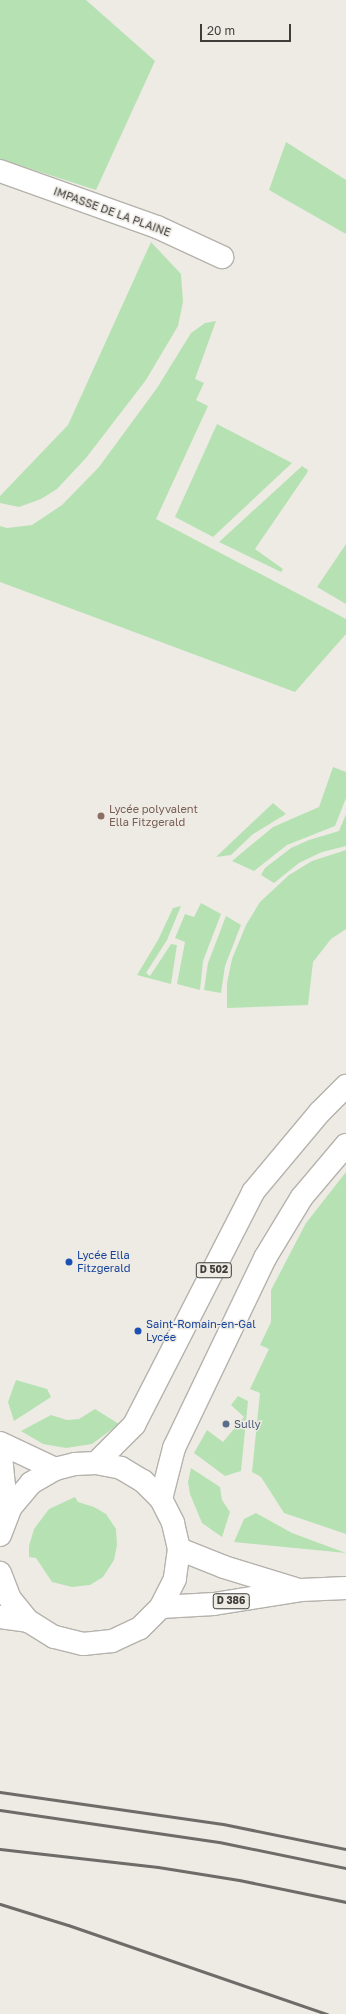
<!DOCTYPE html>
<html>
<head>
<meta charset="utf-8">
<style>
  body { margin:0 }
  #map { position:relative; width:346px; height:2014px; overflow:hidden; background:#eeebe5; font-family:"Golos Text",sans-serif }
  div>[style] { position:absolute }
  .green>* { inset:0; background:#b6e2b3 }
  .roads { filter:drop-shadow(1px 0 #b5b2ac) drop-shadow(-1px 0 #b5b2ac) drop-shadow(0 1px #b5b2ac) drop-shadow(0 -1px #b5b2ac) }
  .minor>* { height:22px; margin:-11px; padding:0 11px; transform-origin:11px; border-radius:11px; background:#fff }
  .major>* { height:22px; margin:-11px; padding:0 11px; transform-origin:11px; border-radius:11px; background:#fff }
  .rail>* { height:3px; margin:-1.5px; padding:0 1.5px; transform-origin:1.5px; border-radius:1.5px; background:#6e6c68 }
  .dots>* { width:11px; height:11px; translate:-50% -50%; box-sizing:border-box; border:2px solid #eeebe5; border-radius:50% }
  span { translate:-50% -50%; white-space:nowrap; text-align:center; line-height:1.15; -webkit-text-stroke:3px #eeebe5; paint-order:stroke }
  .shield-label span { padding:1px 3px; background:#eeebe5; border:1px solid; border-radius:3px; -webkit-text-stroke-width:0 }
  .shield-label { font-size:10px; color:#3e3d3a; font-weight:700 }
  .street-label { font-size:11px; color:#3e3d3a }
  .education-label { font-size:11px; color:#785e54 }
  .left { translate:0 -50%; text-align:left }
  .transit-label { font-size:11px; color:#164399 }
  .service-label { font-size:11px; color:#4e5e75 }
  .scale { position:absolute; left:200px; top:24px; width:91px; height:18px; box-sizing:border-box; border:2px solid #3e3d3a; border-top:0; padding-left:5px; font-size:12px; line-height:14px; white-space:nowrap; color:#3e3d3a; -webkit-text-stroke:3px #eeebe5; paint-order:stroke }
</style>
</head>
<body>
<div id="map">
  <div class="green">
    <i style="clip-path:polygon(0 0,86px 0,155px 61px,96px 190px,0 159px)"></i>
    <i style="clip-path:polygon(286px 142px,346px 180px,346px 234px,269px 190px)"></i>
    <i style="clip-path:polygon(151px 242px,181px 274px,183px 302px,178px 326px,146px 380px,86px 458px,57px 489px,41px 499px,19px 507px,0 503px,0 496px,68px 425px)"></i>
    <i style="clip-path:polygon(216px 321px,195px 379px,204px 383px,196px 400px,208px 406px,156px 519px,346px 619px,346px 634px,295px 692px,0 582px,0 526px,7px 528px,32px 525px,62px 505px,99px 467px,157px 388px,191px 333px,205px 323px)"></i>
    <i style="clip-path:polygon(217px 424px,292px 463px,213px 537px,175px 517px)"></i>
    <i style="clip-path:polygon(302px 466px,308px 470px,307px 473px,255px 549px,283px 569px,281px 572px,219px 542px)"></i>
    <i style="clip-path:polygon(346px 544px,346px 604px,317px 587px)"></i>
    <i style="clip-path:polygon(333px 767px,346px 772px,346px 798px,335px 826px,287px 845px,254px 871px,232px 861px,273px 827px,319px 807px)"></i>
    <i style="clip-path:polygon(273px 803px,286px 814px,253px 834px,231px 855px,216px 857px)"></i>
    <i style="clip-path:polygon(346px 814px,346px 846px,322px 852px,299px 863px,274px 883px,261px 875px,265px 868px,291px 848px,309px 840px,339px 831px)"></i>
    <i style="clip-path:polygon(346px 850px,346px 929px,331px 939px,313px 962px,308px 1005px,227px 1008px,227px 983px,232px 959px,246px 925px,260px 902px,289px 875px,312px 861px)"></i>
    <i style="clip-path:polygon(201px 903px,221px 914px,203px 961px,200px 990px,177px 984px,185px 942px,175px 938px,185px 914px,194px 917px)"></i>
    <i style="clip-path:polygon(181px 906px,167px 940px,146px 973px,150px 976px,171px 944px,177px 945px,171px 984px,137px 975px,158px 940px,173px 908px)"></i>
    <i style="clip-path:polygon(226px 916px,241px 925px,225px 966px,221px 993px,204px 990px,208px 963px)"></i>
    <i style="clip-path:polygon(346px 1172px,346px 1534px,284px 1513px,261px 1477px,252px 1472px,260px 1393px,250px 1389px,269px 1349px,260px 1345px,271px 1322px,271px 1290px,306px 1223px)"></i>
    <i style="clip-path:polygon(16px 1380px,47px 1389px,51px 1397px,14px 1421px,8px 1402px)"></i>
    <i style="clip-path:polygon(238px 1396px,248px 1401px,241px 1471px,225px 1476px,194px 1453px,207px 1430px,223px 1442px,244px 1417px,231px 1405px)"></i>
    <i style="clip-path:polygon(95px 1409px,119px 1424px,92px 1444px,66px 1448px,43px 1444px,21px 1431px,51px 1415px,67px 1420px,79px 1419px)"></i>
    <i style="clip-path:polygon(191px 1468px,220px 1487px,222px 1500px,230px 1512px,222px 1537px,202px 1523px,190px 1494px,188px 1482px)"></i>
    <i style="clip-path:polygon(75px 1497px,78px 1502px,94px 1507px,106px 1514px,116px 1529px,117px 1545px,114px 1560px,103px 1577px,90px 1585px,72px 1587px,52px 1582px,36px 1558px,29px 1557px,29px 1546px,34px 1529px,49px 1509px)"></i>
    <i style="clip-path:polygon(256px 1513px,292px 1533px,346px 1553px,234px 1542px,244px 1519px)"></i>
  </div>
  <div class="roads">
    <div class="minor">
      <i style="left:0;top:171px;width:167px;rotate:19.6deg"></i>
      <i style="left:157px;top:227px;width:72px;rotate:24.8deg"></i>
      <i style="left:0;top:1443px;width:61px;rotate:25.3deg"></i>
      <i style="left:0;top:1446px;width:40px;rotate:84.3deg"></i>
      <i style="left:4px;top:1486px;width:22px;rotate:72deg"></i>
    </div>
    <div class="major">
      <i style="left:96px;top:1463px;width:54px;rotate:-45deg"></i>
      <i style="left:134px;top:1425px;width:262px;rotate:-62.9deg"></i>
      <i style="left:253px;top:1192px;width:104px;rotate:-50.1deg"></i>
      <i style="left:320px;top:1112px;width:37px;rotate:-45deg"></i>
      <i style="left:161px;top:1499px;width:53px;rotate:-75.7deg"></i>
      <i style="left:174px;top:1448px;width:211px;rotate:-64.4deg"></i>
      <i style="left:265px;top:1258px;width:71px;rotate:-58.8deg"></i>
      <i style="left:302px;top:1197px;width:68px;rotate:-49.8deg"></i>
      <i style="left:0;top:1535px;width:30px;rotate:-69deg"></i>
      <i style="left:11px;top:1507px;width:31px;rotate:-50deg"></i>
      <i style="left:31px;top:1483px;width:28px;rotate:-30deg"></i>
      <i style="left:55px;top:1469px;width:21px;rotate:-14deg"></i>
      <i style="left:75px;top:1464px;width:21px;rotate:-3deg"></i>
      <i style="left:96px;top:1463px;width:25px;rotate:11deg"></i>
      <i style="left:121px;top:1468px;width:26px;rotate:31deg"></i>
      <i style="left:143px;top:1481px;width:25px;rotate:45deg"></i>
      <i style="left:161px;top:1499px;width:27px;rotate:63deg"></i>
      <i style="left:173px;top:1523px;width:27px;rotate:77deg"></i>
      <i style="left:179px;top:1549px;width:30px;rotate:98deg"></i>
      <i style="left:175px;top:1579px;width:31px;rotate:117deg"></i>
      <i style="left:161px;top:1607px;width:30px;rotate:135deg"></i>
      <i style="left:140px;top:1628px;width:31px;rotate:155deg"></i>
      <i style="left:112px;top:1641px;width:29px;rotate:174deg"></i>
      <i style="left:83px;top:1644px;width:30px;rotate:-166deg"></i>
      <i style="left:54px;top:1637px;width:31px;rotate:-148deg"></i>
      <i style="left:28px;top:1621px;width:28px;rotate:-129deg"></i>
      <i style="left:10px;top:1599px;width:28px;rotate:-111deg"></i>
      <i style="left:179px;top:1549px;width:48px;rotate:21.8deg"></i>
      <i style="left:224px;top:1567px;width:75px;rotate:17deg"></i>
      <i style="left:161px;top:1607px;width:53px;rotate:-3.2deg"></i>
      <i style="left:214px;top:1604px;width:88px;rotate:-9.1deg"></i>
      <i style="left:301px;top:1590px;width:45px;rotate:-2.5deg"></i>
      <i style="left:0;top:1617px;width:28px;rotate:8deg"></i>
    </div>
  </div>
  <div class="rail">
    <i style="left:0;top:1792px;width:225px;rotate:8.2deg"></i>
    <i style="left:223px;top:1824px;width:126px;rotate:11.5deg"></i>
    <i style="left:0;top:1810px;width:221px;rotate:8.3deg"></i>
    <i style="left:219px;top:1842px;width:130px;rotate:11.6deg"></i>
    <i style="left:0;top:1849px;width:159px;rotate:6.5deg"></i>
    <i style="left:158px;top:1867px;width:82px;rotate:9.1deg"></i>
    <i style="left:239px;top:1880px;width:109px;rotate:11.6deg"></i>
    <i style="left:0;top:1904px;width:71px;rotate:17.2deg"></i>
    <i style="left:68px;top:1925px;width:274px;rotate:19deg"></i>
  </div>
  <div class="dots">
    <i style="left:101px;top:816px;background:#8d6e63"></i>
    <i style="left:69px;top:1262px;background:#1a4fb4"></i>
    <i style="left:138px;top:1331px;background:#1a4fb4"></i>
    <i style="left:226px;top:1424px;background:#5c6f8a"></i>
  </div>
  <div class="shield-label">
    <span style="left:214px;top:1270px">D 502</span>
    <span style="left:231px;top:1601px">D 386</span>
  </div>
  <div class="street-label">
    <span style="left:112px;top:212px;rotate:20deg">IMPASSE DE LA PLAINE</span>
  </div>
  <div class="education-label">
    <span class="left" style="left:109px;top:816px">Lycée polyvalent<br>Ella Fitzgerald</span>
  </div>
  <div class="transit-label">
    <span class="left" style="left:77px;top:1262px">Lycée Ella<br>Fitzgerald</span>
    <span class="left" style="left:146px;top:1331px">Saint-Romain-en-Gal<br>Lycée</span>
  </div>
  <div class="service-label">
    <span class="left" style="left:234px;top:1424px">Sully</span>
  </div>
  <div class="scale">20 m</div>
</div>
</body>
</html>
